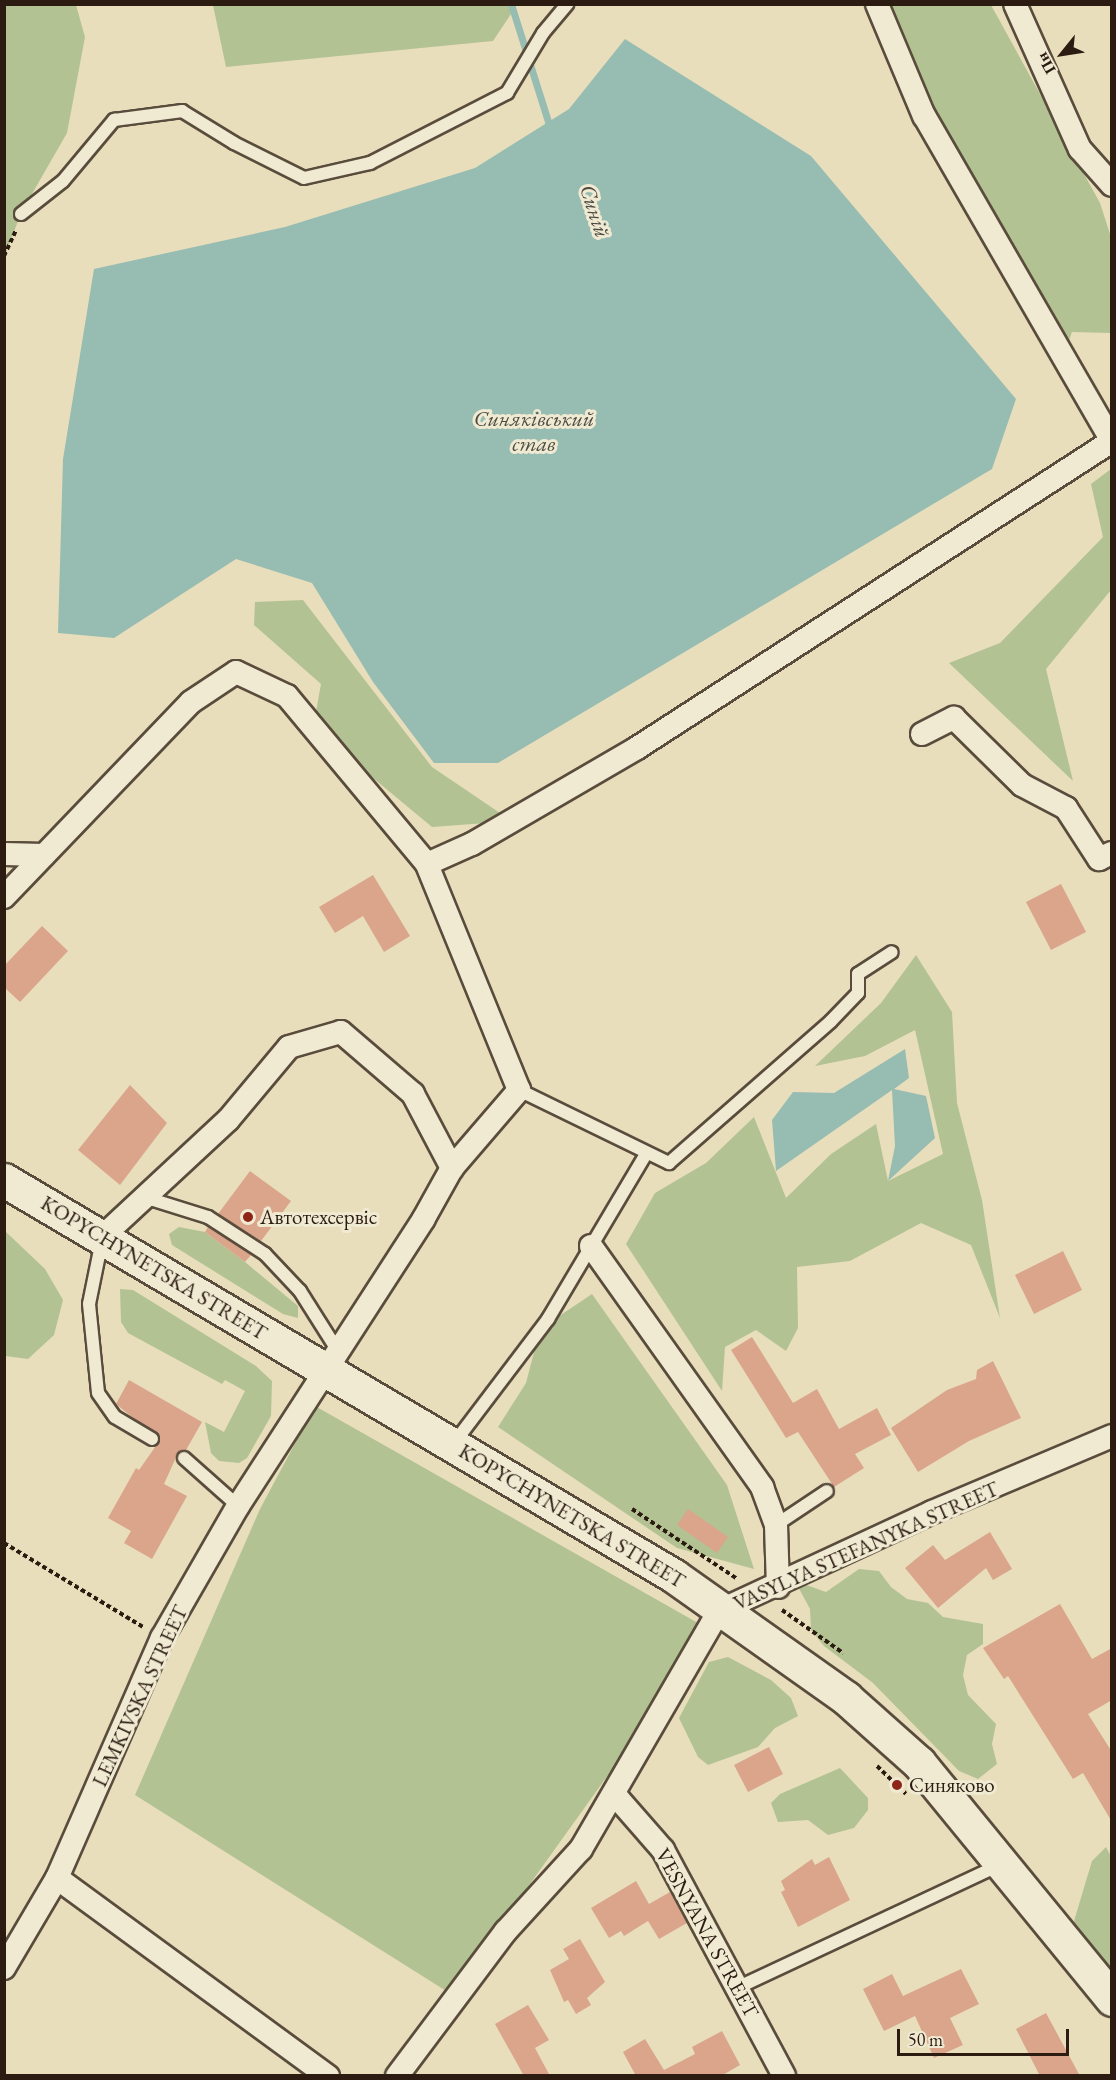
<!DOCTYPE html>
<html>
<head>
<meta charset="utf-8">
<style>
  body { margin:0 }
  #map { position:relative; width:1116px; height:2080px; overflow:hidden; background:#e8debc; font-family:"EB Garamond",serif }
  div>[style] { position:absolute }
  .green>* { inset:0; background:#b3c293 }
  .water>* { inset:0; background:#97bcb1 }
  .stream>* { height:7px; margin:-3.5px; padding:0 3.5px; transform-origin:3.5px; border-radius:3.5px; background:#97bcb1 }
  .building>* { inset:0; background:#daa58b }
  .path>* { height:4px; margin-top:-2px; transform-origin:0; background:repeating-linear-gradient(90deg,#2b1b11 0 4.5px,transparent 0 7.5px) }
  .roads { filter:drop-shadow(2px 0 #5a4c3c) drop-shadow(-2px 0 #5a4c3c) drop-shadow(0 2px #5a4c3c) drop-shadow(0 -2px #5a4c3c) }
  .lane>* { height:12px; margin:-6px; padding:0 6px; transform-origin:6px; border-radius:6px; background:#f0ead3 }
  .street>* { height:22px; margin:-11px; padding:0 11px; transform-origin:11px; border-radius:11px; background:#f0ead3 }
  .secondary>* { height:33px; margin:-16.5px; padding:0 16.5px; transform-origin:16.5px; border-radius:16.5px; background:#f0ead3 }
  .dots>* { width:16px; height:16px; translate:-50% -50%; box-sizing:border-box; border:3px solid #f0ead3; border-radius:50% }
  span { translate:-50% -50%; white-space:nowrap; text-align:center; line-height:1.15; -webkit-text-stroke:6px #f0ead3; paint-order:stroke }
  .poi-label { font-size:21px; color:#2b1b11 }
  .left { translate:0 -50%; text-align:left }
  .street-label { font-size:21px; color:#2b1b11 }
  .water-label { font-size:22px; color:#4b4b41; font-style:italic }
  .frame { position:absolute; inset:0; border:6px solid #2b1b11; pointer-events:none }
  .north { position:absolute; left:1032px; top:24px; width:60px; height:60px; -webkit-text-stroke:4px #f0ead3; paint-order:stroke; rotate:240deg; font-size:16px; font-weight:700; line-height:24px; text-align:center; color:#2b1b11 }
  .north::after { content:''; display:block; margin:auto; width:21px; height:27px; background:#2b1b11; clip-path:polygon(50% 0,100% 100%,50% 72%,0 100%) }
  .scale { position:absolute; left:897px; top:2029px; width:172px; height:27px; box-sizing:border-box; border:3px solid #2b1b11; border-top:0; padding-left:8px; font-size:18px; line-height:21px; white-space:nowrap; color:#2b1b11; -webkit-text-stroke:4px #f0ead3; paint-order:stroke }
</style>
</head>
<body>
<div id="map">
  <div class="green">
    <i style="clip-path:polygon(5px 5px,76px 5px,85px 37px,67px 133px,21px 213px,5px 256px)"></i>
    <i style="clip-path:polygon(213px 5px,213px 4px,517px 5px,493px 41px,226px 67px)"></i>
    <i style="clip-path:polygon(877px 5px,991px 5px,1100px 203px,1111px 237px,1111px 333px,1072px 332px,1063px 357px)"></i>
    <i style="clip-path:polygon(1111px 469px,1111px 590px,1046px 669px,1073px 781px,949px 663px,1000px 643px,1103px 537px,1091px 484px)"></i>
    <i style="clip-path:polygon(303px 600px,432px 767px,512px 821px,432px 827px,313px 728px,321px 684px,254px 625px,255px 602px)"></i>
    <i style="clip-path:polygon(916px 955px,952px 1012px,957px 1103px,982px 1200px,1000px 1318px,971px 1245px,921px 1223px,850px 1261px,797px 1267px,798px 1328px,786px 1351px,756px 1330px,725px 1347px,722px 1391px,626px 1244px,655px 1193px,706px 1163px,754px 1117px,786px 1198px,831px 1154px,876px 1124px,888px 1181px,943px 1154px,915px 1030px,865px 1056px,815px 1066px,881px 1003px)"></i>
    <i style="clip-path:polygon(179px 1227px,205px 1232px,245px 1262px,298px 1306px,298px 1318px,283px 1314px,172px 1245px,169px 1234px)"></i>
    <i style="clip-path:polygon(5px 1231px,45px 1269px,63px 1300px,54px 1335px,28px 1359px,5px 1356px)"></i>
    <i style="clip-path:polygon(120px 1289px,133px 1290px,256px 1366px,272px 1381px,271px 1416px,247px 1458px,239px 1463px,219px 1461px,211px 1453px,205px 1422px,224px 1432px,245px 1391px,225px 1380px,222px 1384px,128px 1333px,121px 1322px)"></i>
    <i style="clip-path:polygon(592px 1294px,727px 1485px,754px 1569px,677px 1548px,498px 1427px,526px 1383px,540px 1329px)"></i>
    <i style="clip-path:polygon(315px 1406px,705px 1627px,641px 1729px,451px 1994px,135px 1795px,260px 1509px)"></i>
    <i style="clip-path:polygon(859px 1569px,879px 1571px,891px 1587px,907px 1599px,928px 1603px,943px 1617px,983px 1624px,983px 1644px,967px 1655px,963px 1675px,968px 1695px,996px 1724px,992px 1744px,997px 1764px,978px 1779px,959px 1771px,873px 1683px,824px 1646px,811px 1630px,810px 1609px,795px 1581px,826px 1592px)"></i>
    <i style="clip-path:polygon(728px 1657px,771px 1680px,791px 1698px,798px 1716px,775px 1728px,758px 1747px,708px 1765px,698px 1757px,679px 1718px,709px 1662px)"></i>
    <i style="clip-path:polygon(840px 1768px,868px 1798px,868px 1810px,854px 1828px,828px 1835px,808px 1820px,778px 1822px,771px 1803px,780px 1794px)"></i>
    <i style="clip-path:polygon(1106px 1847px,1112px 1858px,1111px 1993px,1079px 1941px,1074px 1921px,1092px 1861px)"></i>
  </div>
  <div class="water">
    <i style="clip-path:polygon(625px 39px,811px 156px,1016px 399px,992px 469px,498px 763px,434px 763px,373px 682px,312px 583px,236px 559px,114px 638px,58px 633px,63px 459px,94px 269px,285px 227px,475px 168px,569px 109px)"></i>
    <i style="clip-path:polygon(905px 1049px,909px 1078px,894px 1089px,926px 1096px,935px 1138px,888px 1181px,895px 1146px,892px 1090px,776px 1171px,772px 1120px,793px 1092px,834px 1093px)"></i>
  </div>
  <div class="stream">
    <i style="left:511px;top:4px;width:133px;rotate:72.5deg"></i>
  </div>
  <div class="building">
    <i style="clip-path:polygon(373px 875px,410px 936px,384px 952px,363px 916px,335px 933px,319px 907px)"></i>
    <i style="clip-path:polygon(1061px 884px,1086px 932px,1051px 950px,1026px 902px)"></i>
    <i style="clip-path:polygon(42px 926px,68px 951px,20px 1002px,4px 987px,4px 966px)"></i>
    <i style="clip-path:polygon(130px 1085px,167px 1123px,120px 1185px,78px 1150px)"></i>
    <i style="clip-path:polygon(250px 1171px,291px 1201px,261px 1241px,218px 1214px)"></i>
    <i style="clip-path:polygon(208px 1227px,251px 1255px,245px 1262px,205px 1232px)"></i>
    <i style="clip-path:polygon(1063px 1251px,1082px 1290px,1034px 1314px,1015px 1275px)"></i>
    <i style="clip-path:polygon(752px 1337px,793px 1403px,817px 1389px,839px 1429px,877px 1408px,891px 1435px,855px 1454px,864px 1468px,834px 1487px,798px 1432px,786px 1438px,731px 1350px)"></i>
    <i style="clip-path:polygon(993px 1361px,1021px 1418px,969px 1441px,918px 1472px,891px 1428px,947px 1390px,976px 1379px,977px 1370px)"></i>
    <i style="clip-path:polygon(129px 1380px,202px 1422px,186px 1450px,178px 1453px,164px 1484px,187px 1496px,152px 1559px,124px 1543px,131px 1531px,108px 1518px,136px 1468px,139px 1470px,160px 1440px,116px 1404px)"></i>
    <i style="clip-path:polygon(688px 1509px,728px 1537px,717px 1553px,677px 1525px)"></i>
    <i style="clip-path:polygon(990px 1532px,1012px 1569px,993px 1580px,986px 1568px,938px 1608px,905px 1568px,933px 1545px,945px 1560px)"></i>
    <i style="clip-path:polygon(1060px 1604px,1092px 1659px,1112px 1648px,1112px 1700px,1088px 1714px,1112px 1752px,1112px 1822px,1083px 1773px,1073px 1779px,1008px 1676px,1004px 1679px,983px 1648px)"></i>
    <i style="clip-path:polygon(769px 1747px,783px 1774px,748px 1792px,734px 1765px)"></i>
    <i style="clip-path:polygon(829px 1857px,850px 1900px,798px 1927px,781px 1892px,785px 1890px,781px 1881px,812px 1859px,815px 1865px)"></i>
    <i style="clip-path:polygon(636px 1881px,649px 1904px,670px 1892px,687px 1923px,659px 1939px,648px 1921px,624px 1936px,621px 1931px,609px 1938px,591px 1908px)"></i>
    <i style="clip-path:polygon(580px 1939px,605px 1982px,587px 1998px,591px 2005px,576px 2014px,568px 2000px,564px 2002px,550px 1970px,569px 1959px,563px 1949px)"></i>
    <i style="clip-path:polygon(961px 1969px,979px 2004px,950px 2018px,963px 2045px,934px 2058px,915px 2016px,884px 2031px,863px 1989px,892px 1974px,903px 1996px)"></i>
    <i style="clip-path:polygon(528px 2005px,549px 2040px,535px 2048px,550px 2076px,524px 2076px,495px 2024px)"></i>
    <i style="clip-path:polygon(1046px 2013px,1080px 2076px,1040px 2076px,1016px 2029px)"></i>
    <i style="clip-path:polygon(722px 2031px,740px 2065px,721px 2076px,636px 2076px,623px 2052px,645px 2039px,664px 2070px,695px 2054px,692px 2047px)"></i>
  </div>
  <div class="path">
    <i style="left:4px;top:256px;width:29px;rotate:-65deg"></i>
    <i style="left:632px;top:1509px;width:125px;rotate:33.6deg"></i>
    <i style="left:4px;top:1543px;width:162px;rotate:31.1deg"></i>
    <i style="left:782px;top:1610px;width:75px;rotate:35.2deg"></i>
    <i style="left:877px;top:1766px;width:40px;rotate:44deg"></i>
  </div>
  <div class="roads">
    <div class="lane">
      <i style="left:21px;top:214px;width:53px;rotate:-38.2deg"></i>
      <i style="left:63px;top:181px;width:80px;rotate:-50.1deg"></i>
      <i style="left:114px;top:120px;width:69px;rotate:-7.5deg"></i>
      <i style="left:182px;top:111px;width:61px;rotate:31.6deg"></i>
      <i style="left:234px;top:143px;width:78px;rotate:26.6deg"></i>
      <i style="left:304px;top:178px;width:68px;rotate:-12.8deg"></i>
      <i style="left:370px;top:163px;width:154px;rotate:-27.1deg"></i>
      <i style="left:507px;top:93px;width:70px;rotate:-59deg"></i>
      <i style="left:543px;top:33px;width:38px;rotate:-50deg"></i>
      <i style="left:519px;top:1090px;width:167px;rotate:26deg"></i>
      <i style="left:669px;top:1163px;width:215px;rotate:-41.2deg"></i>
      <i style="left:831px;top:1021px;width:39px;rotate:-46deg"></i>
      <i style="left:858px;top:993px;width:19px;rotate:-90deg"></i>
      <i style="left:858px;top:974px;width:40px;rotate:-32.9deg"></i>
      <i style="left:144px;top:1197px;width:67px;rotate:17.4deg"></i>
      <i style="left:208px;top:1217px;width:68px;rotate:33deg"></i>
      <i style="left:265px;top:1254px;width:51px;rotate:46.6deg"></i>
      <i style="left:300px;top:1291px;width:67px;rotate:57.7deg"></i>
      <i style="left:102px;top:1240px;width:65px;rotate:101.5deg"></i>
      <i style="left:89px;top:1304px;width:89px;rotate:84.2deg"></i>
      <i style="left:98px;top:1393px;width:29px;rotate:55deg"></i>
      <i style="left:115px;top:1417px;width:43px;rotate:30.7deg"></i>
      <i style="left:454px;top:1443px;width:156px;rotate:-52.8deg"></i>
      <i style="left:548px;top:1319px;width:192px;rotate:-59.3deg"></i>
      <i style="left:184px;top:1458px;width:72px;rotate:41.6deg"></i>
      <i style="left:776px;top:1525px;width:61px;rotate:-33.7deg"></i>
      <i style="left:739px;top:1987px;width:289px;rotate:-25.1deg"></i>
    </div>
    <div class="street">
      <i style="left:1015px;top:4px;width:159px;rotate:65.9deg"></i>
      <i style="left:1080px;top:149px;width:48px;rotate:48.4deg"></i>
      <i style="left:922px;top:734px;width:36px;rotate:-27deg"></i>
      <i style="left:954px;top:718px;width:95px;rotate:44.6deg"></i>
      <i style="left:1022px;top:785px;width:50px;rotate:27.6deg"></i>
      <i style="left:1066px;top:808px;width:61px;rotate:57.1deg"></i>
      <i style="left:1099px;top:859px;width:14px;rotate:-25deg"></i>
      <i style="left:4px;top:854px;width:40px;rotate:1.4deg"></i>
      <i style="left:4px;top:897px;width:270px;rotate:-46.2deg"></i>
      <i style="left:191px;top:702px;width:54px;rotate:-33.7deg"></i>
      <i style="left:236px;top:672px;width:56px;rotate:25.2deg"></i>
      <i style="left:287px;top:696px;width:219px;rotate:50.2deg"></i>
      <i style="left:427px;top:864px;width:49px;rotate:-24deg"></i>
      <i style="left:472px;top:844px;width:191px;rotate:-30.2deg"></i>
      <i style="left:637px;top:748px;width:566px;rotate:-32.88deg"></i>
      <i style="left:1112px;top:441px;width:375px;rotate:-120deg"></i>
      <i style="left:924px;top:116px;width:121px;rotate:-112.8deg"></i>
      <i style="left:103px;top:1236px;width:171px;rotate:-42.9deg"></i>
      <i style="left:228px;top:1120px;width:95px;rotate:-50.1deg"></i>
      <i style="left:289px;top:1047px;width:54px;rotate:-16.1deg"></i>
      <i style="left:341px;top:1032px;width:95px;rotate:40.7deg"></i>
      <i style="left:413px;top:1094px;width:84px;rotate:62.2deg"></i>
      <i style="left:591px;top:1246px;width:296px;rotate:54.6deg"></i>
      <i style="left:762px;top:1487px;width:40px;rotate:69.8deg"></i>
      <i style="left:776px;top:1525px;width:62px;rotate:88.2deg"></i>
      <i style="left:615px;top:1795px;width:73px;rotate:48.9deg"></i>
      <i style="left:663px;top:1850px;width:256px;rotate:61.8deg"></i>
      <i style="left:57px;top:1878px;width:336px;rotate:36.2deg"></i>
      <i style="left:4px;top:1968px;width:104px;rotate:-59.5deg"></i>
      <i style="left:57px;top:1878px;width:262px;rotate:-66.4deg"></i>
      <i style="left:162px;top:1638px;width:152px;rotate:-60.1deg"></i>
      <i style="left:238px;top:1506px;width:341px;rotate:-57.1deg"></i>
      <i style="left:423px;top:1220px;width:60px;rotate:-60.9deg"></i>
      <i style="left:452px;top:1168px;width:103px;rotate:-49.3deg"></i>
      <i style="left:519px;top:1090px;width:244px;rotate:-112.2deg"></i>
      <i style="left:397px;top:2076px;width:181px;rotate:-53.1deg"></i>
      <i style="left:506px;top:1931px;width:111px;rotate:-47.6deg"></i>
      <i style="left:581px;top:1849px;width:275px;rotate:-59.9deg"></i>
      <i style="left:719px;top:1611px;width:235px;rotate:-24.9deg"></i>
      <i style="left:932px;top:1512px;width:195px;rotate:-22.9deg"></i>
    </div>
    <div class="secondary">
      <i style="left:4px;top:1180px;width:778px;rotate:30.58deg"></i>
      <i style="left:674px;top:1576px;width:211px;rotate:35.3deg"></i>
      <i style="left:846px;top:1698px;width:98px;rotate:41.7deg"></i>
      <i style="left:919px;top:1763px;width:305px;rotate:50.7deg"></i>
    </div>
  </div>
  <div class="dots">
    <i style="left:248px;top:1217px;background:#8f2418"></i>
    <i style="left:897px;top:1785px;background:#8f2418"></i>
  </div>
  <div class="poi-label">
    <span class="left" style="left:260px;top:1217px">Автотехсервіс</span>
    <span class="left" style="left:909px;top:1785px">Синяково</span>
  </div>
  <div class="street-label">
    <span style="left:154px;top:1268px;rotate:31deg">KOPYCHYNETSKA STREET</span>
    <span style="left:572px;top:1516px;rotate:31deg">KOPYCHYNETSKA STREET</span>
    <span style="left:866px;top:1546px;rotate:-24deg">VASYLYA STEFANYKA STREET</span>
    <span style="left:140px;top:1696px;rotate:-65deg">LEMKIVSKA STREET</span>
    <span style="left:707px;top:1933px;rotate:61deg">VESNYANA STREET</span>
  </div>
  <div class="water-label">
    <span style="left:595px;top:211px;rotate:72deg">Синій</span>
    <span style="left:534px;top:431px">Синяківський<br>став</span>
  </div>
  <div class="frame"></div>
  <div class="north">Пн</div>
  <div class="scale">50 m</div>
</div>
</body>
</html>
